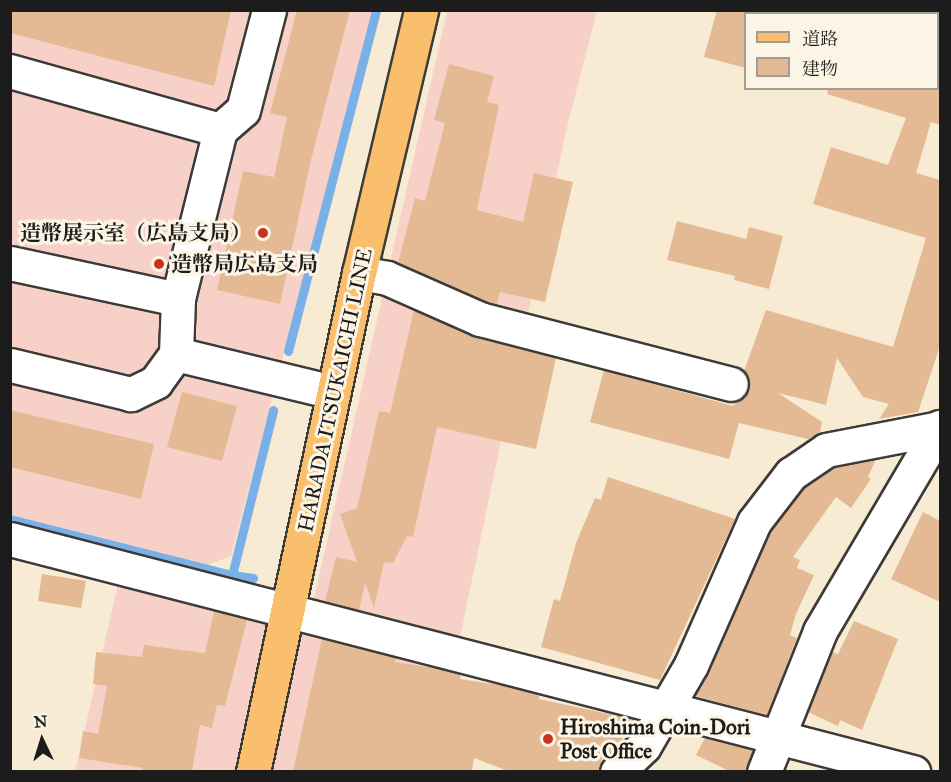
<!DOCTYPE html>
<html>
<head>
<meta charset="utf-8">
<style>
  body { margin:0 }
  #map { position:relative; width:951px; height:782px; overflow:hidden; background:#f7ebd3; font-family:"IM FELL Great Primer","Noto Serif JP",serif }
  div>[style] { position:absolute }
  .built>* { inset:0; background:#f7d1c8 }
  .stream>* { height:9px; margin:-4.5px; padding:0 4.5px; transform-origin:4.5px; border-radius:4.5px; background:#78b0e7 }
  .building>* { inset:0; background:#e4ba94 }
  .roads { filter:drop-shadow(2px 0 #3d3b37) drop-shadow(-2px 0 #3d3b37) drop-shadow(0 2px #3d3b37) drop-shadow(0 -2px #3d3b37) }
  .minor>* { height:33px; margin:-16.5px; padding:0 16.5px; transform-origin:16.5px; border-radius:16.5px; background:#fff }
  .major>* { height:33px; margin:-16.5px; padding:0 16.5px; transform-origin:16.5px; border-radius:16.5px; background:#f9bf6d }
  .dots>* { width:16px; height:16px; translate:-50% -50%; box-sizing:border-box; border:3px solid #fcf5e5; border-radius:50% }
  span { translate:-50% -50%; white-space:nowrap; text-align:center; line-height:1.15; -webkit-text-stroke:6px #fcf5e5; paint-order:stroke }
  .poi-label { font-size:21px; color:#1c1c1c; font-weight:700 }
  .right { translate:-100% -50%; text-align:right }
  .left { translate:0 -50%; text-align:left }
  .street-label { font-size:21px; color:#1c1c1c }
  .frame { position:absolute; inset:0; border:12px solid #1c1c1c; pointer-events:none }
  .legend { position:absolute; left:744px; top:12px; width:195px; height:78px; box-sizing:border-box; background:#fcf5e5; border:2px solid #a29e95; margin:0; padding:8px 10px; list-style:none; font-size:18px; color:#1c1c1c }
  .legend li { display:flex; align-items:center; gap:12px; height:30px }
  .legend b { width:30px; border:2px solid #a29e95 }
  .north { position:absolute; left:12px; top:710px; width:60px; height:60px; -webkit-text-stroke:4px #fcf5e5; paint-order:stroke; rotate:356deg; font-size:16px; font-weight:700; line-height:24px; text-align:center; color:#1c1c1c }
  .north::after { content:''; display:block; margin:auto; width:21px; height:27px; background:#1c1c1c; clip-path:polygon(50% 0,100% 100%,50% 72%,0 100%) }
</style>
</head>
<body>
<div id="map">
  <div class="built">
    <i style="clip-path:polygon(10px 11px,373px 11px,231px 556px,203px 567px,11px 517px)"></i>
    <i style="clip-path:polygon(447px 11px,597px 11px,566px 131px,432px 771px,75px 772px,122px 566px,310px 616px)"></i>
  </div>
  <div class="stream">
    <i style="left:288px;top:351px;width:352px;rotate:-75.5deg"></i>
    <i style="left:10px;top:519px;width:229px;rotate:14.2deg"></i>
    <i style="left:253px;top:578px;width:21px;rotate:-172deg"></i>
    <i style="left:232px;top:575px;width:170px;rotate:-76deg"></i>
  </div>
  <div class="building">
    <i style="clip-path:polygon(10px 10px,231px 10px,214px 86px,10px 33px)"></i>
    <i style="clip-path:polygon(297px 10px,350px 10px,311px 160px,280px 304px,217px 290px,243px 171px,274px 177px,287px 117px,270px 113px)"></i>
    <i style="clip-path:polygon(717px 10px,746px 10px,746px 68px,704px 57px)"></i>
    <i style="clip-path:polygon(449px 64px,494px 76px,487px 102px,499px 105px,477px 210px,523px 222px,534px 173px,573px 182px,545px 302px,500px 292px,497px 304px,486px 301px,398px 263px,415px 198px,425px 201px,445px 123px,434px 120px)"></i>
    <i style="clip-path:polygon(828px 88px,940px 88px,940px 125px,931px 122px,916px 173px,940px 180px,940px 346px,918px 412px,879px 419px,889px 404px,863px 397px,837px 358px,826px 405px,778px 393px,822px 422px,820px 433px,808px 439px,739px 423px,729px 459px,590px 422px,604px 370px,733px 406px,749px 389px,744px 371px,766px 310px,893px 347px,926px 238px,813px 204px,831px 147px,888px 165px,906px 118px,827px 94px)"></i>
    <i style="clip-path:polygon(677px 221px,746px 239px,749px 227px,783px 236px,769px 289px,734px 280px,735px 276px,667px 260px)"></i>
    <i style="clip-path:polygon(414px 310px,475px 337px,556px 358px,536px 449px,437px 427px,413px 537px,407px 536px,393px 563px,384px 562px,374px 608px,365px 583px,359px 610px,325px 601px,336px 557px,357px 562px,340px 514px,357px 508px,379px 411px,390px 413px)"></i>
    <i style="clip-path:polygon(182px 392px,237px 406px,222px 461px,167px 447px)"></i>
    <i style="clip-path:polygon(10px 410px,154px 444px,141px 499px,10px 467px)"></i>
    <i style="clip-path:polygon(876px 459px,868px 477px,871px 479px,851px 508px,836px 497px,793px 557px,800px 560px,797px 568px,814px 575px,796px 614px,790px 635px,797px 638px,767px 715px,695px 696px,770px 532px,804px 488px,833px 468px)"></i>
    <i style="clip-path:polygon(608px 477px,735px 519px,660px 680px,541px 647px,554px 599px,560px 601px,576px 543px,595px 498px,601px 500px)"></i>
    <i style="clip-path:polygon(923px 512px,940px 521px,940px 602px,891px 579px)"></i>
    <i style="clip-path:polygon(42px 574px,86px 581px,81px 608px,38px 601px)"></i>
    <i style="clip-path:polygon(214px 611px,247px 620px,225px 706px,217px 705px,212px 728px,200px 725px,192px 771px,143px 771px,143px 768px,79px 758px,83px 731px,98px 734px,107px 686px,93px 684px,96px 652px,142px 657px,144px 645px,205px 653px)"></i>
    <i style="clip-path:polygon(854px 621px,898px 639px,862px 730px,840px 720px,838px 726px,808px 712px,832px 652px,838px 654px)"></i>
    <i style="clip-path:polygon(322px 639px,396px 658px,395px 662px,440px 669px,461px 675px,460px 679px,506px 686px,539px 695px,539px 699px,637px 720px,631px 731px,624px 730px,622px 741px,611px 752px,604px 751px,599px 771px,508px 771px,474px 758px,472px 771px,293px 771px)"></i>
    <i style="clip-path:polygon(705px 738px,753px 750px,746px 771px,729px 771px,696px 755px)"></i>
  </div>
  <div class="roads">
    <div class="minor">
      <i style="left:10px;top:71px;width:218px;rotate:15.7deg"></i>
      <i style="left:220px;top:130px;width:174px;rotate:104deg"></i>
      <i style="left:178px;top:299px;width:55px;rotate:92.1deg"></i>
      <i style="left:176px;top:354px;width:34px;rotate:126deg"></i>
      <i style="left:156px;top:382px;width:28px;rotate:154deg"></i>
      <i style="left:131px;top:394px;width:124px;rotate:-166.5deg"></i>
      <i style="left:220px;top:130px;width:30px;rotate:-41deg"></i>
      <i style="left:243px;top:110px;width:103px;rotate:-75.4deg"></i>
      <i style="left:10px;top:263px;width:172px;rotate:12.1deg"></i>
      <i style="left:359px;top:273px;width:28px;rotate:10deg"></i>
      <i style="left:387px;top:278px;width:102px;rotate:23.8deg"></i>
      <i style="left:480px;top:319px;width:259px;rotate:14.5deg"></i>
      <i style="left:176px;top:354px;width:162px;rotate:13.6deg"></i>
      <i style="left:10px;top:539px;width:933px;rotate:14.47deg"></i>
      <i style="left:617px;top:772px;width:37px;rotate:-44deg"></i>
      <i style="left:644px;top:746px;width:94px;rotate:-59.9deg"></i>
      <i style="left:691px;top:665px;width:156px;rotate:-66.2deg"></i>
      <i style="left:754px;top:522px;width:61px;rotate:-52.4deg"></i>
      <i style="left:791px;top:474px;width:42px;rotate:-34.4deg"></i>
      <i style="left:826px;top:450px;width:116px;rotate:-10.9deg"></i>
      <i style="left:764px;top:772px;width:152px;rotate:-68.3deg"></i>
      <i style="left:820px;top:631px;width:237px;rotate:-59.5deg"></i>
    </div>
    <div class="major">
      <i style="left:253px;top:772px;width:510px;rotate:-78.01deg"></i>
      <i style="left:359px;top:273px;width:270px;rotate:-76.7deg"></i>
    </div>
  </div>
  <div class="dots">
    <i style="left:263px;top:233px;background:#c8321e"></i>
    <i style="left:159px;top:264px;background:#c8321e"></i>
    <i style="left:548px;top:739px;background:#c8321e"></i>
  </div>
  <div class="poi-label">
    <span class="right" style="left:251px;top:233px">造幣展示室（広島支局）</span>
    <span class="left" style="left:171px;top:264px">造幣局広島支局</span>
    <span class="left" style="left:560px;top:739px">Hiroshima Coin-Dori<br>Post Office</span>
  </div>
  <div class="street-label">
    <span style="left:335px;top:390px;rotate:-78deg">HARADA ITSUKAICHI LINE</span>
  </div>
  <div class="frame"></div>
  <ul class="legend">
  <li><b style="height:8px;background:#f9bf6d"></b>道路</li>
  <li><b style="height:16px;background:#e4ba94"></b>建物</li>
  </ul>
  <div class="north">N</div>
</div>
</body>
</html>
